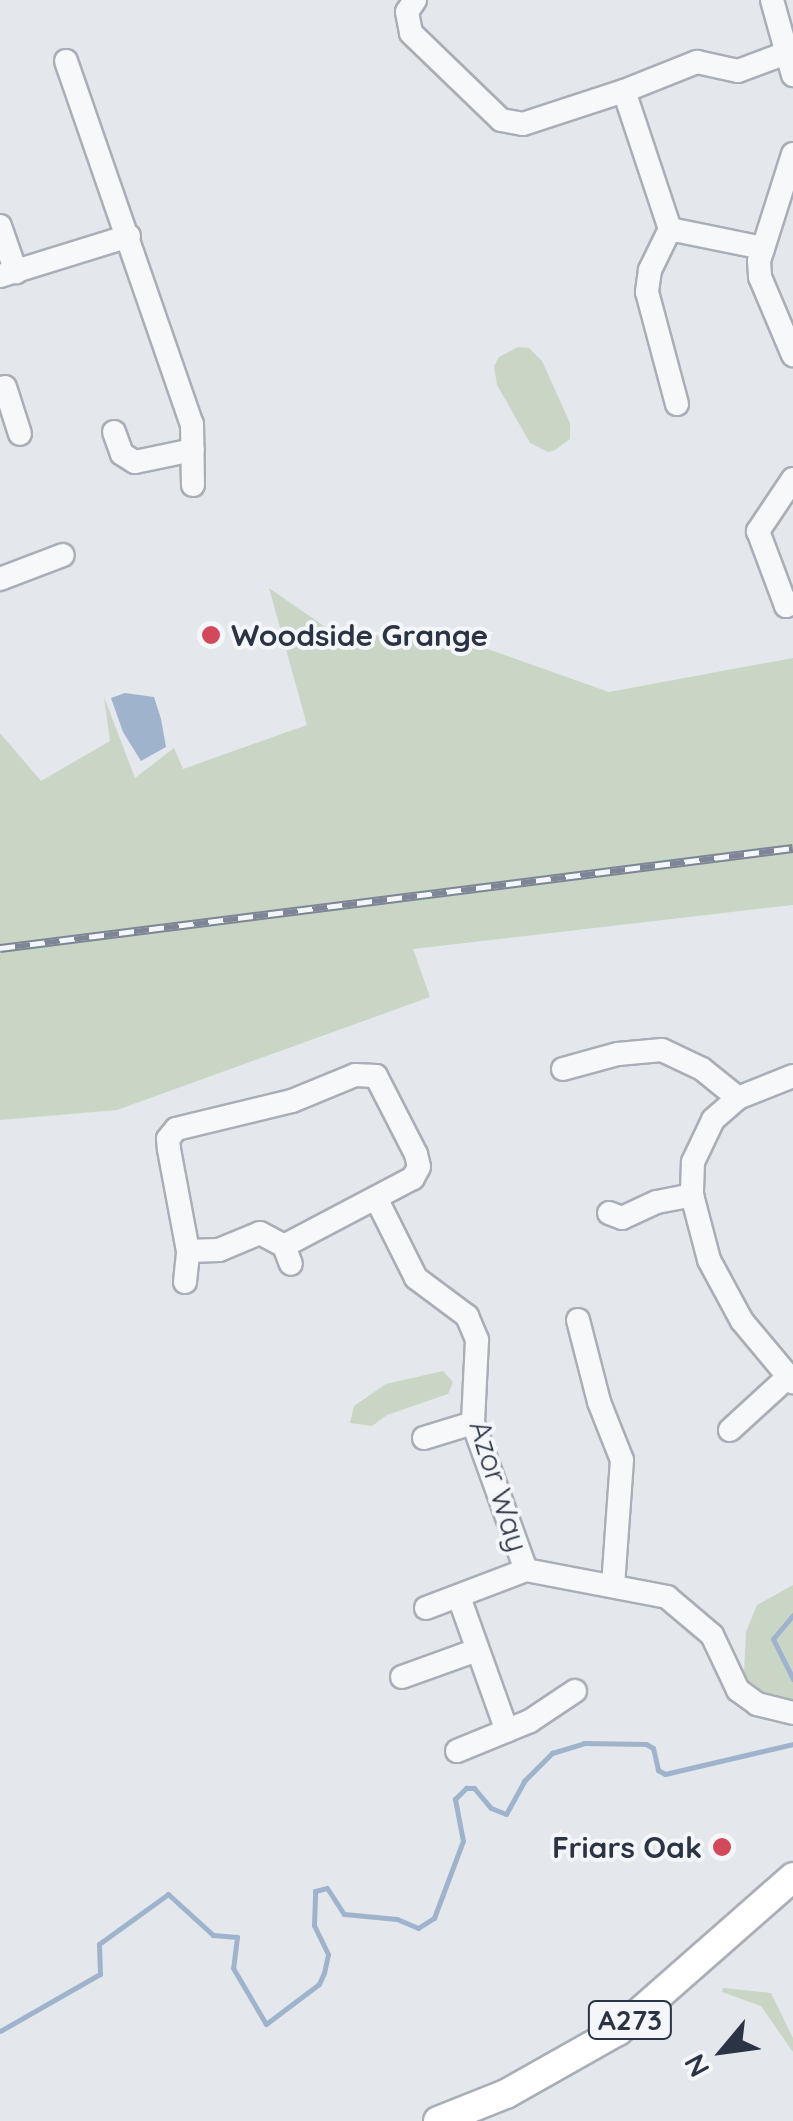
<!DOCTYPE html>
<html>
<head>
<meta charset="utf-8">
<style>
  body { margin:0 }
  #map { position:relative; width:793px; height:2121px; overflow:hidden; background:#e4e7ec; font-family:Quicksand,sans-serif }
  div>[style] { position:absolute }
  .green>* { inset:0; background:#c9d6c5 }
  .water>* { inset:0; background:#9fb4cc }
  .stream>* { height:5px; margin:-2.5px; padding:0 2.5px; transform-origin:2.5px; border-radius:2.5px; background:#9fb4cc }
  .roads { filter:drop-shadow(2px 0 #a9aeb7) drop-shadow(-2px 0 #a9aeb7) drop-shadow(0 2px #a9aeb7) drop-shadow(0 -2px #a9aeb7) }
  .minor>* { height:22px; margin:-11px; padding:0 11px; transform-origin:11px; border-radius:11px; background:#f7f8fa }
  .major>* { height:28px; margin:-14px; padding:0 14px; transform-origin:14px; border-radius:14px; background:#fff }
  .rail>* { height:9px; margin-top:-4.5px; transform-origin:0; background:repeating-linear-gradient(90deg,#f4f6f9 0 15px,#7d8696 0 30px); box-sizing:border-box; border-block:2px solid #7d8696 }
  .dots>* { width:28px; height:28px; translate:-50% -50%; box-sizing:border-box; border:5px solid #f4f6f9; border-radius:50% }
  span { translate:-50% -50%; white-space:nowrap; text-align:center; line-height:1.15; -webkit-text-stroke:8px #f4f6f9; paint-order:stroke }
  .shield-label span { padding:2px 8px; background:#f4f6f9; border:2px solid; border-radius:8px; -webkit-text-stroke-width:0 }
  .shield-label { font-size:28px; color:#2b3445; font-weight:700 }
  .poi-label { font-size:30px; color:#2b3445; font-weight:700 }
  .left { translate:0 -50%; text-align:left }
  .right { translate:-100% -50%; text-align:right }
  .street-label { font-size:30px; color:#2b3445 }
  .north { position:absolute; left:673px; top:2001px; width:100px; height:100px; -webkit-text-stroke:8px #f4f6f9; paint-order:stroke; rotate:241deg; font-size:28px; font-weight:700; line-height:40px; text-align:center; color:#2b3445 }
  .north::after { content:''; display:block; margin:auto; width:35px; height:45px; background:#2b3445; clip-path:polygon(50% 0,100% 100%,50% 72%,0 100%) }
</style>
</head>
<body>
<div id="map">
  <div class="green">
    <i style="clip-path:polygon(518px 347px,529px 348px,542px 361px,570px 423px,570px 439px,555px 450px,548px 452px,530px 443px,497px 385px,494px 366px,499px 357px)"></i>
    <i style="clip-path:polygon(269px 588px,334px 633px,465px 641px,609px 692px,793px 658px,793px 905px,413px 949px,430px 997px,117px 1110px,0 1120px,0 733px,41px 781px,110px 741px,104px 697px,135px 778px,174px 748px,183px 769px,307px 725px)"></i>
    <i style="clip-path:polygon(443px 1371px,453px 1382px,448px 1394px,387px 1415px,372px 1426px,350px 1423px,354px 1406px,386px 1384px)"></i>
    <i style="clip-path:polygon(793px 1585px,793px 1720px,751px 1707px,744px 1673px,746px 1632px,757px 1605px)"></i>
    <i style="clip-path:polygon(723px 1988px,771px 1993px,793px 2038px,793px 2052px,761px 2006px,722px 1992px)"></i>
  </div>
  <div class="water">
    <i style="clip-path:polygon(125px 693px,154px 697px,161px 719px,166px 747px,141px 761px,123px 732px,111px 698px)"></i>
  </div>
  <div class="stream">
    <i style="left:793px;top:1615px;width:31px;rotate:130deg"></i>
    <i style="left:773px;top:1639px;width:45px;rotate:63.4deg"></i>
    <i style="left:0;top:2031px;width:115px;rotate:-29.7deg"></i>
    <i style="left:100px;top:1974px;width:30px;rotate:-92deg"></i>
    <i style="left:99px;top:1944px;width:85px;rotate:-35.9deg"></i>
    <i style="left:168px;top:1894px;width:61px;rotate:42.3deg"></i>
    <i style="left:213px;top:1935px;width:24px;rotate:5deg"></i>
    <i style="left:237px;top:1937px;width:31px;rotate:97deg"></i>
    <i style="left:233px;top:1968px;width:65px;rotate:59.5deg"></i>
    <i style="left:266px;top:2024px;width:66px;rotate:-37deg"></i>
    <i style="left:319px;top:1984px;width:12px;rotate:-66deg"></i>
    <i style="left:324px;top:1973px;width:19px;rotate:-78deg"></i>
    <i style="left:328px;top:1954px;width:32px;rotate:-116deg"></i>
    <i style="left:314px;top:1925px;width:34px;rotate:-88deg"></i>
    <i style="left:315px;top:1891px;width:12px;rotate:-14deg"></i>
    <i style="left:327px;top:1888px;width:31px;rotate:57deg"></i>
    <i style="left:344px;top:1914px;width:53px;rotate:5.4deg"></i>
    <i style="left:397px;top:1919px;width:23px;rotate:23deg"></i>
    <i style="left:418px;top:1928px;width:19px;rotate:-32deg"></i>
    <i style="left:434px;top:1918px;width:82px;rotate:-69.4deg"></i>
    <i style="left:463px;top:1841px;width:43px;rotate:-100.8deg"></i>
    <i style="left:455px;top:1799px;width:16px;rotate:-45deg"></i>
    <i style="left:466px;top:1788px;width:8px"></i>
    <i style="left:474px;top:1788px;width:26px;rotate:50deg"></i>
    <i style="left:491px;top:1808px;width:16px;rotate:22deg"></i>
    <i style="left:506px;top:1814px;width:38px;rotate:-61deg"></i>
    <i style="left:524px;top:1781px;width:40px;rotate:-45deg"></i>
    <i style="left:552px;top:1753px;width:34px;rotate:-17deg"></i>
    <i style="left:584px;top:1743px;width:62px;rotate:0.9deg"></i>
    <i style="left:646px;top:1744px;width:8px;rotate:30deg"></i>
    <i style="left:653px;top:1748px;width:23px;rotate:77deg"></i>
    <i style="left:658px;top:1770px;width:8px;rotate:30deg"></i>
    <i style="left:665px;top:1774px;width:131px;rotate:-13.2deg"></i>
  </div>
  <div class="roads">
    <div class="minor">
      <i style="left:415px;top:0;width:14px;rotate:124deg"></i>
      <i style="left:407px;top:12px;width:21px;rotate:79deg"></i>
      <i style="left:411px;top:33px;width:125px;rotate:44deg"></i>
      <i style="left:501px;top:120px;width:22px;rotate:10deg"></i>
      <i style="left:523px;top:124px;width:106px;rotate:-18.1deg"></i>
      <i style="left:772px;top:0;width:78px;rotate:74.4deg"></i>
      <i style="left:66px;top:61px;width:384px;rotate:70.9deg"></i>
      <i style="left:192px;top:424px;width:61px;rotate:89.1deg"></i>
      <i style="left:793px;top:154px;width:112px;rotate:107.6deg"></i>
      <i style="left:759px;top:261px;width:16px;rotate:86deg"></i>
      <i style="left:760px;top:277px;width:85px;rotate:67.1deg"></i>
      <i style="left:0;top:226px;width:49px;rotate:70.8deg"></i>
      <i style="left:670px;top:229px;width:46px;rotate:116deg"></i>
      <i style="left:650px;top:270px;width:22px;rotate:98deg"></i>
      <i style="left:647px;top:292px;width:116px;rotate:75deg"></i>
      <i style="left:763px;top:248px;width:95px;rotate:-168.5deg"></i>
      <i style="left:670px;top:229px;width:145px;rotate:-108.4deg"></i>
      <i style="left:624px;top:91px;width:79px;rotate:-21.7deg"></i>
      <i style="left:697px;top:62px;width:42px;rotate:12.4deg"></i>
      <i style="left:738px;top:71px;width:54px;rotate:-20.4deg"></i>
      <i style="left:0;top:276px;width:135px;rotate:-17.2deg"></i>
      <i style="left:5px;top:387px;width:49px;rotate:72.3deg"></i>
      <i style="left:114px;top:432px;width:23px;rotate:70deg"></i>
      <i style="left:122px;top:454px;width:15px;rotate:32deg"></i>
      <i style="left:135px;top:462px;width:59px;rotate:-11.7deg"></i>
      <i style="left:793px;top:479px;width:63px;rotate:123.9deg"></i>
      <i style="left:758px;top:531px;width:80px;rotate:69.5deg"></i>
      <i style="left:786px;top:606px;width:8px;rotate:-23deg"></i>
      <i style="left:0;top:579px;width:67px;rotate:-20.9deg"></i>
      <i style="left:563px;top:1069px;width:57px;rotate:-15.3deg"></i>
      <i style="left:618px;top:1054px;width:44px;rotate:-5.2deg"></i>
      <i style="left:662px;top:1050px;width:44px;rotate:25.4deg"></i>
      <i style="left:702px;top:1069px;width:46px;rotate:38.9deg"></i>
      <i style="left:793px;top:1076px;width:59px;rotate:158.2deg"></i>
      <i style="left:738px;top:1098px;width:33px;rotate:139deg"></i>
      <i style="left:713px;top:1120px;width:47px;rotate:115.5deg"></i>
      <i style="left:693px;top:1162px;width:33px;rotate:92deg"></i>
      <i style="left:692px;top:1195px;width:67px;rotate:75.3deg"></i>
      <i style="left:709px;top:1260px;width:69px;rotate:61.6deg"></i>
      <i style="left:742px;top:1321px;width:80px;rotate:50.1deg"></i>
      <i style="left:376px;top:1198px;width:89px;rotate:63.4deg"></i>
      <i style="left:416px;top:1278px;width:64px;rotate:36.7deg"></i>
      <i style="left:467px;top:1316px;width:26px;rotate:67deg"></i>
      <i style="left:477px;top:1340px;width:83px;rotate:92.8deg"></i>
      <i style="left:473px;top:1423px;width:156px;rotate:70.2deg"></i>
      <i style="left:609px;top:1213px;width:14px;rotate:21deg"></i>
      <i style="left:622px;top:1218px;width:38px;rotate:-25deg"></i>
      <i style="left:657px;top:1202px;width:36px;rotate:-11deg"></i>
      <i style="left:188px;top:1251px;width:31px;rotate:-2deg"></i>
      <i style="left:219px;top:1250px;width:44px;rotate:-22.5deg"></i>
      <i style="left:260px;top:1233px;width:27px;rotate:28deg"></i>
      <i style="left:284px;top:1246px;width:19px;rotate:69deg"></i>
      <i style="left:185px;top:1282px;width:31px;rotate:-84deg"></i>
      <i style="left:188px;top:1251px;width:104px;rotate:-100.6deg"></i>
      <i style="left:169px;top:1149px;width:10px;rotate:-96deg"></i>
      <i style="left:168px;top:1139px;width:13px;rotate:-51deg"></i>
      <i style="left:176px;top:1129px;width:119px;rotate:-13.6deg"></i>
      <i style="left:292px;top:1101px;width:68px;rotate:-22.4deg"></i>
      <i style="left:355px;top:1075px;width:21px;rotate:3deg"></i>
      <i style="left:376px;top:1076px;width:88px;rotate:62.9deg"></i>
      <i style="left:416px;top:1154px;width:13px;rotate:77deg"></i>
      <i style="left:419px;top:1167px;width:13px;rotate:119deg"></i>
      <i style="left:413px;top:1178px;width:146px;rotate:152.2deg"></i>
      <i style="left:578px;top:1320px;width:85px;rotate:75.6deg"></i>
      <i style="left:599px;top:1402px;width:62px;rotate:68.4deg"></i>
      <i style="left:622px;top:1460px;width:125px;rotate:94.1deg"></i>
      <i style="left:730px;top:1430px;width:79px;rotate:-42.4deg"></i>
      <i style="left:424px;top:1438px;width:51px;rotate:-17deg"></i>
      <i style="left:459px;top:1597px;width:142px;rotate:70.3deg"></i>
      <i style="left:426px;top:1608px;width:107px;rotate:-20.8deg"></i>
      <i style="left:526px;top:1570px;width:144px;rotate:10.8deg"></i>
      <i style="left:667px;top:1597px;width:59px;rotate:40.2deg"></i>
      <i style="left:712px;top:1635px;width:61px;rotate:64.7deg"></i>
      <i style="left:738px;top:1690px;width:24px;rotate:36deg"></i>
      <i style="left:757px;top:1704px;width:37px;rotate:14deg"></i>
      <i style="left:402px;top:1677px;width:80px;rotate:-19.8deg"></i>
      <i style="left:457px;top:1751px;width:79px;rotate:-22.3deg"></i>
      <i style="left:530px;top:1721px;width:54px;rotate:-33.7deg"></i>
    </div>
    <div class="major">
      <i style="left:438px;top:2121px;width:73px;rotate:-21.7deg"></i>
      <i style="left:506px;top:2094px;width:129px;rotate:-29.4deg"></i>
      <i style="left:618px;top:2031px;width:233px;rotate:-41.3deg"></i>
    </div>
  </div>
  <div class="rail">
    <i style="left:0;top:948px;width:799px;rotate:-7.19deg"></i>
  </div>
  <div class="dots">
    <i style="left:211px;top:635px;background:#d1495b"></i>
    <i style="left:722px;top:1847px;background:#d1495b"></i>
  </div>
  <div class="shield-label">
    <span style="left:630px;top:2020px">A273</span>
  </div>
  <div class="poi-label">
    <span class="left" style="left:231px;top:635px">Woodside Grange</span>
    <span class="right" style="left:702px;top:1847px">Friars Oak</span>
  </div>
  <div class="street-label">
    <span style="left:499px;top:1486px;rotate:73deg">Azor Way</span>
  </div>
  <div class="north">N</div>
</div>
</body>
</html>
